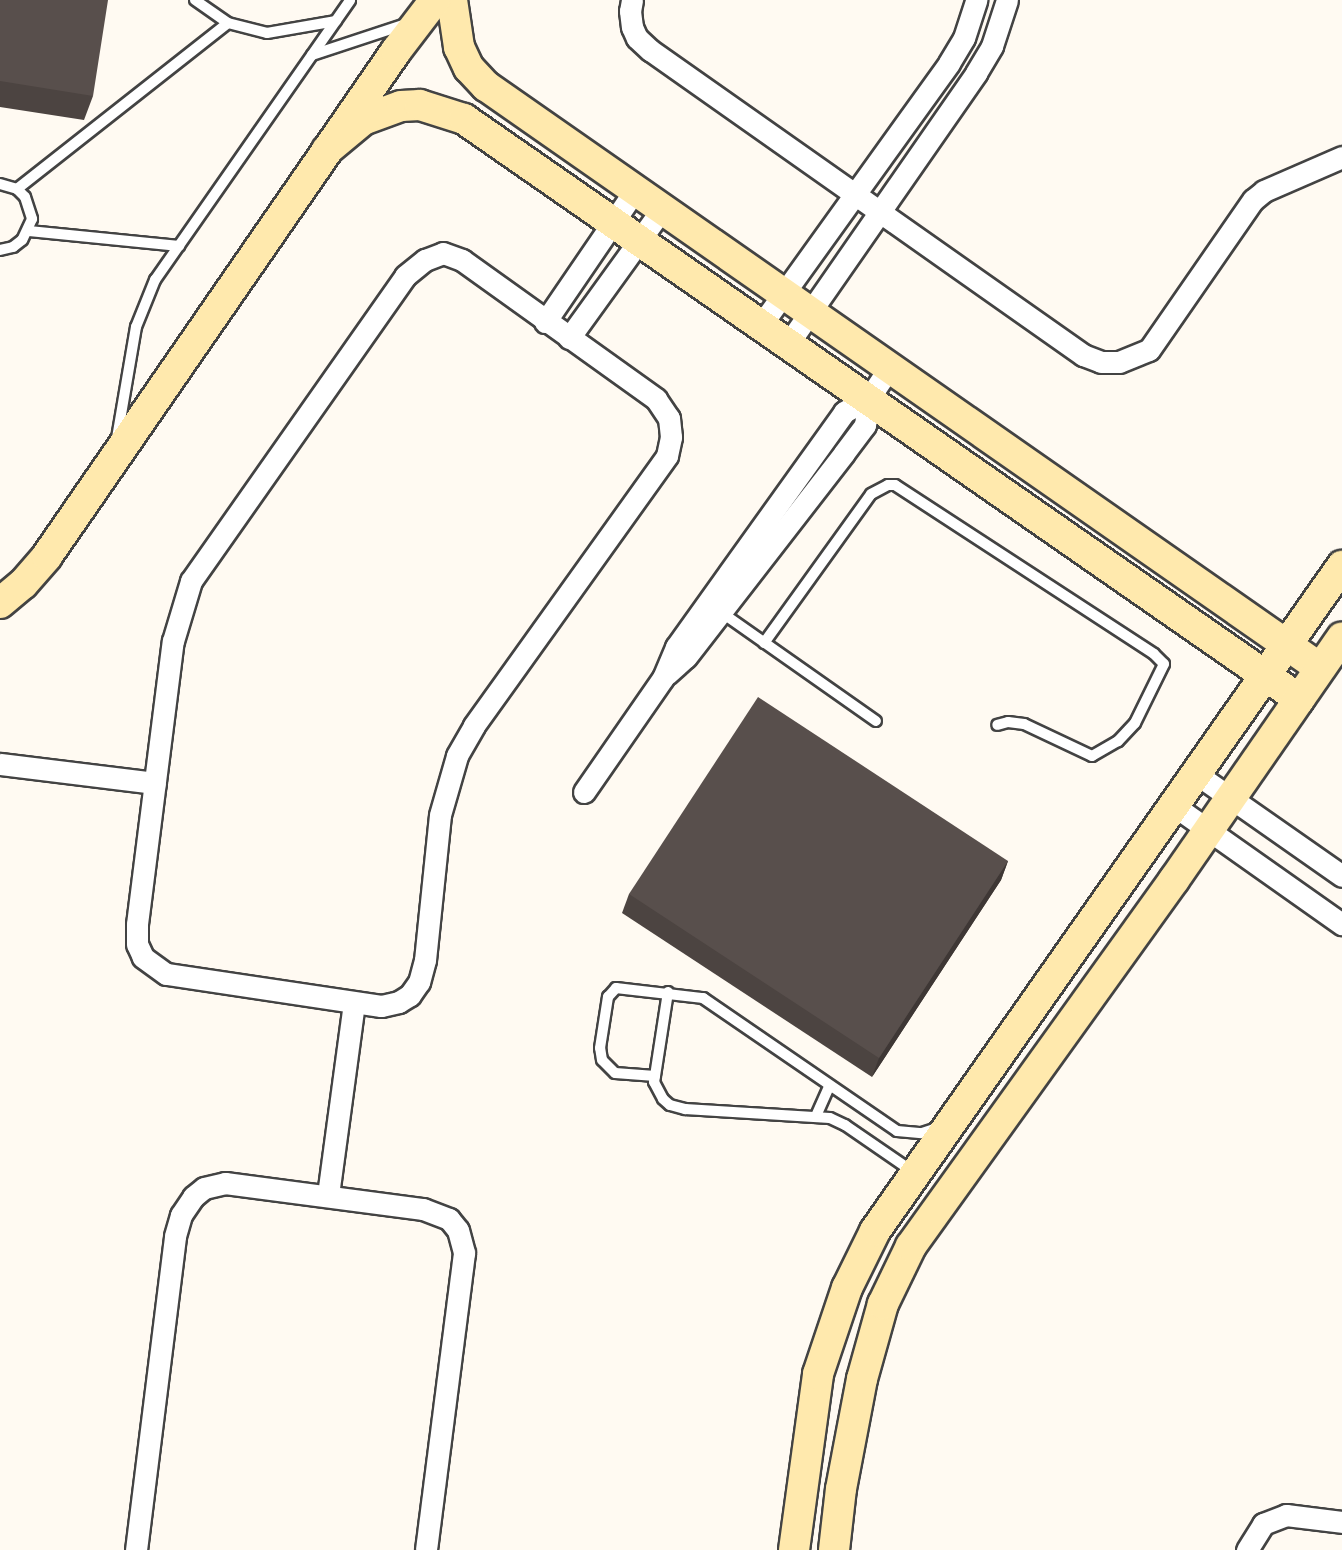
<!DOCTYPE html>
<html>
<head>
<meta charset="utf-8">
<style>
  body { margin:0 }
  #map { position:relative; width:1342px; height:1550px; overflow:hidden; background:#fffaf2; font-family:"Libre Baskerville",serif }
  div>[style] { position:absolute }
  .roads { filter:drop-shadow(2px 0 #434343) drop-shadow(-2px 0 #434343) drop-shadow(0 2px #434343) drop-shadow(0 -2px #434343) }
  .lane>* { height:10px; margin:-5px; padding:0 5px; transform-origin:5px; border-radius:5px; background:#fff }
  .street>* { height:21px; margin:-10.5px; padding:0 10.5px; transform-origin:10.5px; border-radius:10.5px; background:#fff }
  .secondary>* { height:30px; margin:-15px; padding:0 15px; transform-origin:15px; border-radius:15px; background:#ffe9ad }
  .wall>* { inset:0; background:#4c4441 }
  .shaded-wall>* { inset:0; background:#3e3735 }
  .building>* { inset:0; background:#584f4c }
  span { translate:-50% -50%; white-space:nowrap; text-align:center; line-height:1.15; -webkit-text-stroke:7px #fff; paint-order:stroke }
</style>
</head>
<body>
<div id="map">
  <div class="roads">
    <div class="lane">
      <i style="left:195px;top:0;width:40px;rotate:34.9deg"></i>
      <i style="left:228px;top:23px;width:40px;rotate:14.4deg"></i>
      <i style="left:267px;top:33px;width:70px;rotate:-9.9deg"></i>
      <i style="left:312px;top:55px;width:99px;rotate:-18.3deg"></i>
      <i style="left:0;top:184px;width:18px;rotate:16deg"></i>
      <i style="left:17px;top:189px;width:11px;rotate:45deg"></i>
      <i style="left:25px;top:197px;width:23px;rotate:72deg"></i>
      <i style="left:32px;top:219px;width:23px;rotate:115deg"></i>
      <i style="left:22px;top:240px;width:11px;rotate:142deg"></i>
      <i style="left:13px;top:247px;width:13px;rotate:167deg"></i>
      <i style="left:17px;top:189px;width:268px;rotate:-38.2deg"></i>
      <i style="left:29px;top:231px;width:151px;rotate:5.7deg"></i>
      <i style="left:117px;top:438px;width:113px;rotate:-80.3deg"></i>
      <i style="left:136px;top:327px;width:51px;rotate:-68deg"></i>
      <i style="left:155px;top:280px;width:341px;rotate:-55.1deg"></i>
      <i style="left:718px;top:610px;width:193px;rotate:35.1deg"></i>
      <i style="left:764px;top:643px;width:183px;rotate:-54.3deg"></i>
      <i style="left:871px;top:494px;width:19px;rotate:-28deg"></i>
      <i style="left:888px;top:485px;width:7px"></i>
      <i style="left:895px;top:485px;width:309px;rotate:33.1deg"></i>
      <i style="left:1154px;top:654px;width:14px;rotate:45deg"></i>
      <i style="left:1164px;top:664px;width:66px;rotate:116.2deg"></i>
      <i style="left:1135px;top:723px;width:25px;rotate:133deg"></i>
      <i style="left:1118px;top:741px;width:30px;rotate:150deg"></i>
      <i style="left:1092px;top:756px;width:75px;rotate:-154.8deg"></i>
      <i style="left:1024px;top:724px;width:16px;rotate:-173deg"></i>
      <i style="left:1008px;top:722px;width:11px;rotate:165deg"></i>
      <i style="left:668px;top:992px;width:91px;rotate:98.8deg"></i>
      <i style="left:654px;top:1082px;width:19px;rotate:62deg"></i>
      <i style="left:663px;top:1099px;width:9px;rotate:41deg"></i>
      <i style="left:670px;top:1105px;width:16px;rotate:15deg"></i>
      <i style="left:685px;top:1109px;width:145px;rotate:3.6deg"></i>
      <i style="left:830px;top:1118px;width:17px;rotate:25deg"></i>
      <i style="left:845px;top:1125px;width:81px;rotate:34.5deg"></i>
      <i style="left:655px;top:1076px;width:40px;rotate:-175.7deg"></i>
      <i style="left:615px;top:1073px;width:18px;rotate:-135deg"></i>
      <i style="left:602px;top:1060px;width:12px;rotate:-99deg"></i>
      <i style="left:600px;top:1048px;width:52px;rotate:-81.1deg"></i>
      <i style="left:608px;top:997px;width:12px;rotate:-48deg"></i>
      <i style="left:616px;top:988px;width:88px;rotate:6.6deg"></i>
      <i style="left:703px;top:998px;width:235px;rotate:34.4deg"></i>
      <i style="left:897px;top:1131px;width:25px;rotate:5deg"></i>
      <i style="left:922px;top:1133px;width:16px;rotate:-18deg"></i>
      <i style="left:816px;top:1116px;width:32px;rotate:-66deg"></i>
    </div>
    <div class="street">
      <i style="left:632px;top:0;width:11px;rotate:100deg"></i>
      <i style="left:630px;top:11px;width:16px;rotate:83deg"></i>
      <i style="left:632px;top:27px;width:12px;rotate:66deg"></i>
      <i style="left:637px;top:38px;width:18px;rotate:43deg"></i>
      <i style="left:650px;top:50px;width:530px;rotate:35.16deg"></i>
      <i style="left:1083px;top:355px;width:19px;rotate:21deg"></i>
      <i style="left:1101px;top:362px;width:18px"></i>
      <i style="left:1119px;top:362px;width:32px;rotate:-22deg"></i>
      <i style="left:1149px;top:350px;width:183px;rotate:-55.3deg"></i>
      <i style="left:1253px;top:200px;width:14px;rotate:-39deg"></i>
      <i style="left:1264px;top:191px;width:85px;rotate:-23.6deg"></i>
      <i style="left:443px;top:253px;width:20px;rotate:20deg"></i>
      <i style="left:462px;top:260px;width:239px;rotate:35.6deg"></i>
      <i style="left:656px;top:399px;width:23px;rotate:56deg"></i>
      <i style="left:669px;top:418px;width:19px;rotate:84deg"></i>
      <i style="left:671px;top:437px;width:19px;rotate:102deg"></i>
      <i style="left:667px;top:456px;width:332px;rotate:125.6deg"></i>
      <i style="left:474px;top:726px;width:34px;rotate:120deg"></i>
      <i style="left:457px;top:756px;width:61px;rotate:106.1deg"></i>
      <i style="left:440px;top:815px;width:146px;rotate:95.9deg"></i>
      <i style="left:425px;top:960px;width:23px;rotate:105deg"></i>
      <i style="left:419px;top:982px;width:16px;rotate:125deg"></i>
      <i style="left:410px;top:995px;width:13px;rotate:148deg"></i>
      <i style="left:399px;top:1002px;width:18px;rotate:167deg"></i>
      <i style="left:381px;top:1006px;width:217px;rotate:-171.5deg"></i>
      <i style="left:166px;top:974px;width:29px;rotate:-144deg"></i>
      <i style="left:143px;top:957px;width:14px;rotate:-115deg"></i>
      <i style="left:137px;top:944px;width:20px;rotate:-90deg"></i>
      <i style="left:137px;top:924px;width:285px;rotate:-82.8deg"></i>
      <i style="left:173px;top:641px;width:63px;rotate:-73.3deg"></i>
      <i style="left:191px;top:581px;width:373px;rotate:-54.9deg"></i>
      <i style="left:405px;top:276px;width:26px;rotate:-39deg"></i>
      <i style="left:425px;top:260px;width:19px;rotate:-21deg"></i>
      <i style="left:545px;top:322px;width:160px;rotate:-55.7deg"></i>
      <i style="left:761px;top:325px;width:322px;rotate:-54.3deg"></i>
      <i style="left:949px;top:63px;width:29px;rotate:-59deg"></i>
      <i style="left:964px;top:38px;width:40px;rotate:-72deg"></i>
      <i style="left:569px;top:338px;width:159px;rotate:-54.2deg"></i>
      <i style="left:788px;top:344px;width:330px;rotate:-55.2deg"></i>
      <i style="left:976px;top:73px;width:31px;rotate:-59deg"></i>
      <i style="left:992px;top:46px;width:48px;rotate:-71.9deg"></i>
      <i style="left:667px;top:674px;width:25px;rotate:-42deg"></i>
      <i style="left:686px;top:657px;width:258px;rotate:-52.2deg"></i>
      <i style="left:844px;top:453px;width:35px;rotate:-53deg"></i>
      <i style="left:865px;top:425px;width:27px;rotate:-82deg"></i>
      <i style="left:0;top:764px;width:156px;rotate:7deg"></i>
      <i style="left:1195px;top:773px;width:179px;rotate:35deg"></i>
      <i style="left:584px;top:792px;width:139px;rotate:-55.3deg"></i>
      <i style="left:663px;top:678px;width:34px;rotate:-67deg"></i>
      <i style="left:676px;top:647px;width:289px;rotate:-54.4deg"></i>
      <i style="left:844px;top:412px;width:29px;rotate:-29deg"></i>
      <i style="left:869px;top:398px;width:36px;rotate:-56deg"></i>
      <i style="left:1173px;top:805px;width:207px;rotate:35.2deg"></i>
      <i style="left:328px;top:1195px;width:194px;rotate:-82.3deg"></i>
      <i style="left:136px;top:1550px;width:316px;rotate:-82.9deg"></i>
      <i style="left:175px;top:1236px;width:22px;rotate:-74deg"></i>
      <i style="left:181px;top:1215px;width:22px;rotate:-56deg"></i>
      <i style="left:193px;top:1197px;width:14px;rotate:-39deg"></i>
      <i style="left:204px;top:1188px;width:22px;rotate:-13deg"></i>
      <i style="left:225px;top:1183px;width:200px;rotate:7.5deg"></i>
      <i style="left:423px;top:1209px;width:28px;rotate:21deg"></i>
      <i style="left:449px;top:1219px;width:14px;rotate:51deg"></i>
      <i style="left:458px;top:1230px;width:24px;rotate:75deg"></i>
      <i style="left:464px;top:1253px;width:299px;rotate:97.3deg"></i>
      <i style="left:1247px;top:1550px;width:31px;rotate:-58deg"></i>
      <i style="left:1263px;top:1524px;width:25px;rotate:-21deg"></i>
      <i style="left:1286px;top:1515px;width:56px;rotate:7.1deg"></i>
    </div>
    <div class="secondary">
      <i style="left:452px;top:0;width:48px;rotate:81.5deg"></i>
      <i style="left:459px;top:47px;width:23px;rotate:65deg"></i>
      <i style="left:469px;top:68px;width:25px;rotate:47deg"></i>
      <i style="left:486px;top:86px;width:1017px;rotate:34.91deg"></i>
      <i style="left:327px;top:150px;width:47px;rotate:-39.8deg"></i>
      <i style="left:363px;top:120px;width:40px;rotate:-20.2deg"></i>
      <i style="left:401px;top:106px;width:19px;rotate:-3deg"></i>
      <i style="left:420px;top:105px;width:46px;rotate:17.7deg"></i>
      <i style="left:464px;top:119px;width:1017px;rotate:34.78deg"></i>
      <i style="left:0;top:603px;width:30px;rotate:-40deg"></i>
      <i style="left:23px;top:584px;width:37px;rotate:-49deg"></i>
      <i style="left:47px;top:556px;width:614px;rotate:-55.35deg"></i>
      <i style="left:396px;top:51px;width:64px;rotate:-52.6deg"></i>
      <i style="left:794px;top:1550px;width:178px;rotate:-82.2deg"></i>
      <i style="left:818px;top:1374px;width:91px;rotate:-71.4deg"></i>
      <i style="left:847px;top:1288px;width:64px;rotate:-63.8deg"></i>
      <i style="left:875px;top:1231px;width:813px;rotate:-54.92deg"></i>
      <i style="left:834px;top:1550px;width:61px;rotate:-83.5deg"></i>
      <i style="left:841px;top:1489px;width:112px;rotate:-79.2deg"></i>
      <i style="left:862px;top:1379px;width:78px;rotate:-74.4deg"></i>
      <i style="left:883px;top:1304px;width:64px;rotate:-64.2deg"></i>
      <i style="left:911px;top:1246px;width:451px;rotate:-54.3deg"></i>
      <i style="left:1174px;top:880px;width:295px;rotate:-55.3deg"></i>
    </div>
  </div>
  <div class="wall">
    <i style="clip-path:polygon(0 0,93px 96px,84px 120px,0 107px)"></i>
    <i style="clip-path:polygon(1008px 861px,1001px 880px,872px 1077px,622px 913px,629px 894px)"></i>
  </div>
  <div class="shaded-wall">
    <i style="clip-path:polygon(1008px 861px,1001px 880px,872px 1077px,879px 1058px)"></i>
  </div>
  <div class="building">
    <i style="clip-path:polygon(0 0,108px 0,93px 96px,0 81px)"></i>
    <i style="clip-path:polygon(758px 697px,1008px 861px,879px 1058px,629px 894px)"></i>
  </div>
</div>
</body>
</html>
